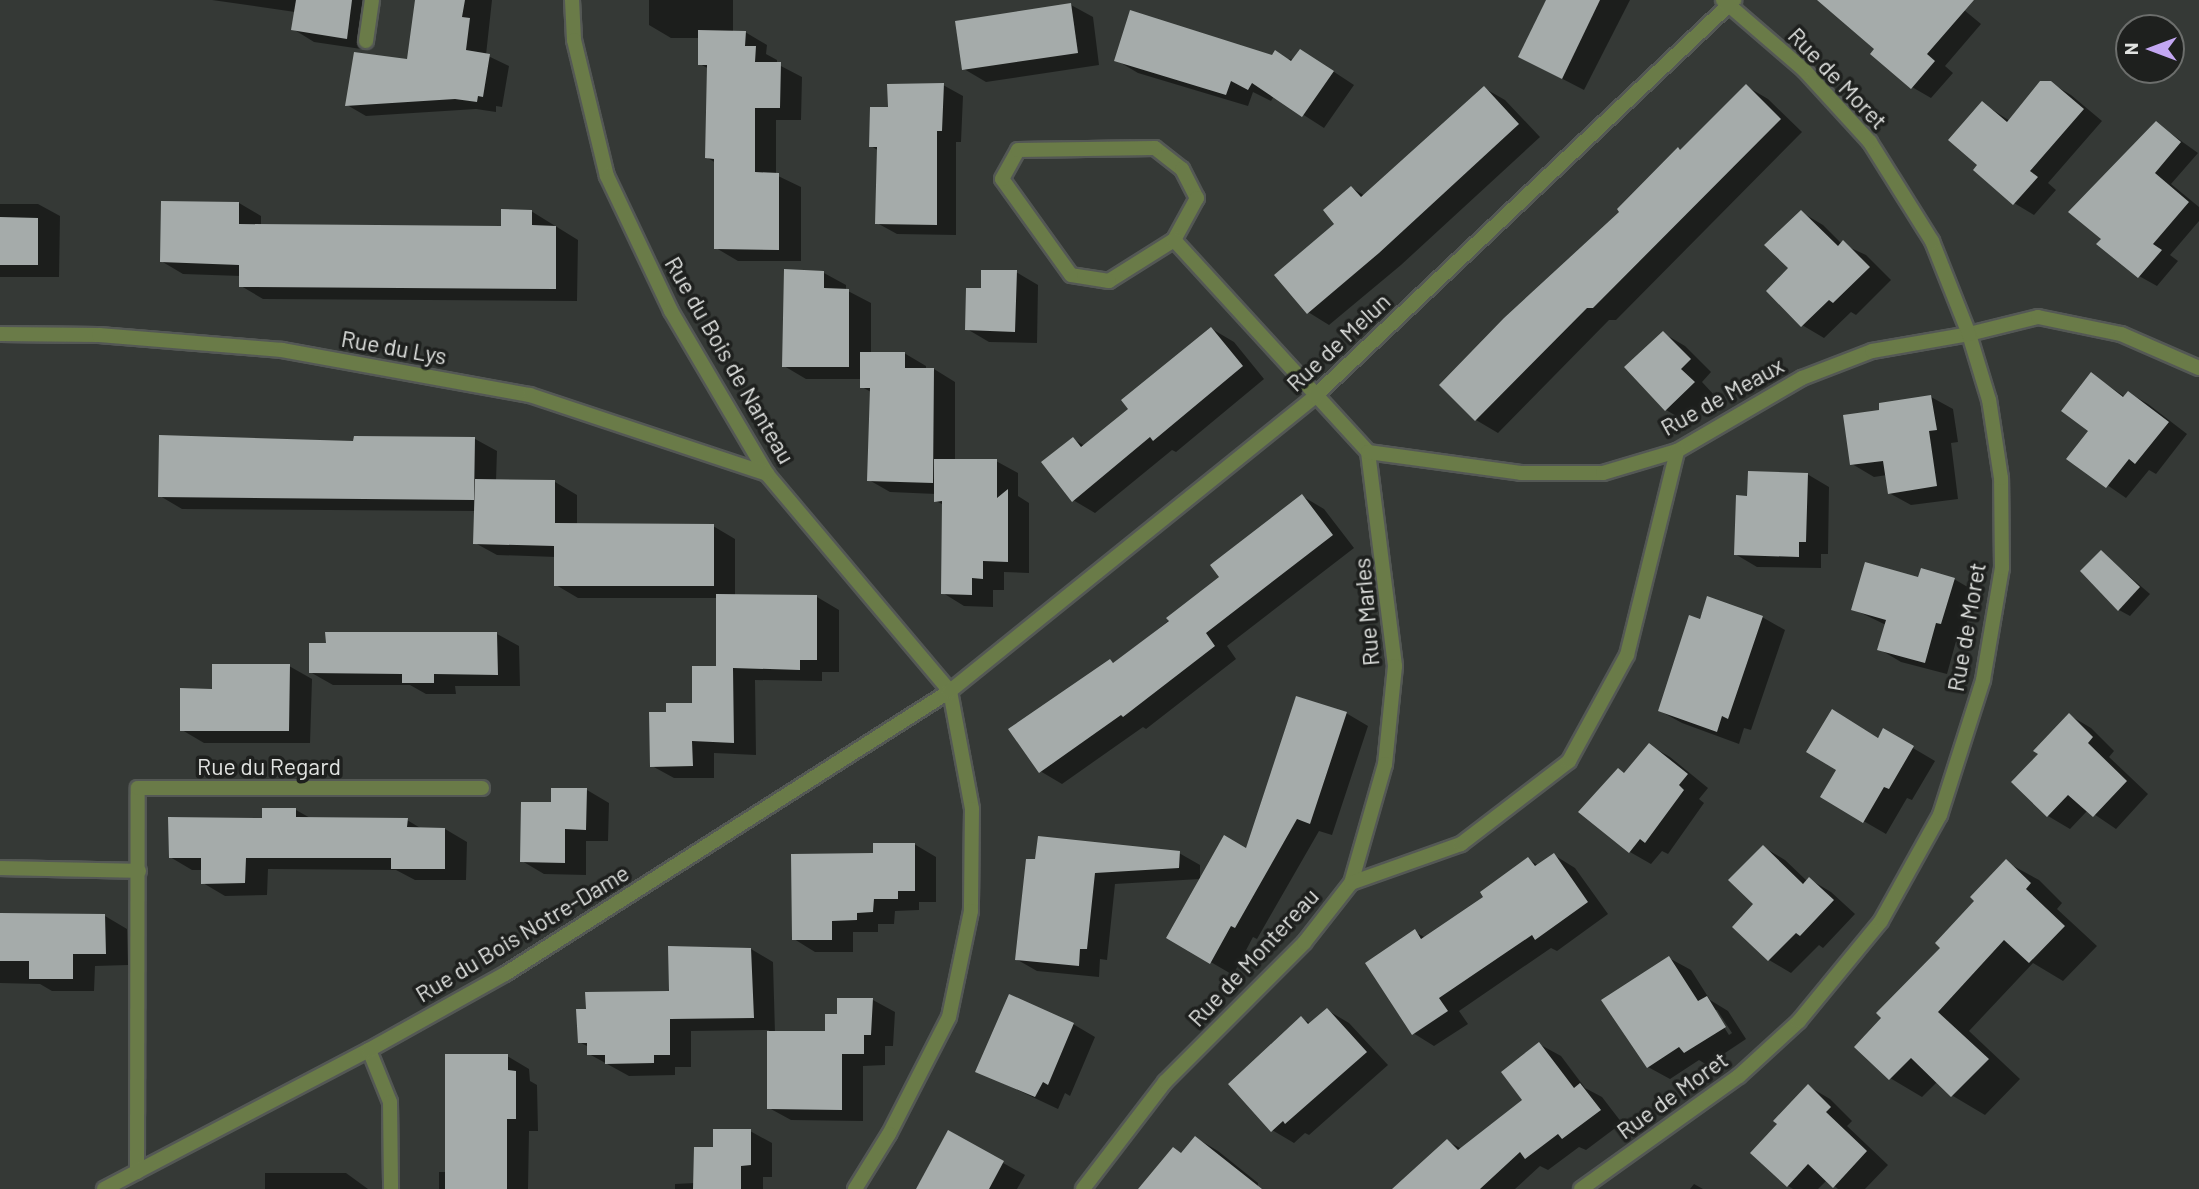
<!DOCTYPE html>
<html>
<head>
<meta charset="utf-8">
<style>
  body { margin:0 }
  #map { position:relative; width:2199px; height:1189px; overflow:hidden; background:#353936; font-family:Barlow,sans-serif }
  div>[style] { position:absolute }
  .shadow>* { inset:0; background:#0007 }
  .building>* { inset:0; background:#a5abaa }
  .roads { filter:drop-shadow(2px 0 #545855) drop-shadow(-2px 0 #545855) drop-shadow(0 2px #545855) drop-shadow(0 -2px #545855) }
  .street>* { height:14px; margin:-7px; padding:0 7px; transform-origin:7px; border-radius:7px; background:#6a7b48 }
  span { translate:-50% -50%; white-space:nowrap; text-align:center; line-height:1.15; -webkit-text-stroke:7px #1e201e; paint-order:stroke }
  .street-label { font-size:23px; color:#e1e3e1 }
  .north { position:absolute; left:2115px; top:14px; width:70px; height:70px; box-sizing:border-box; background:#1e201e; border:2px solid #6c6e6c; border-radius:50%; rotate:270deg; font-size:19px; font-weight:700; line-height:28px; text-align:center; color:#e1e3e1 }
  .north::after { content:''; display:block; margin:auto; width:24px; height:32px; background:#c3a7f2; clip-path:polygon(50% 0,100% 100%,50% 72%,0 100%) }
</style>
</head>
<body>
<div id="map">
  <div class="shadow">
    <i style="clip-path:polygon(212px 0,376px 0,368px 50px,314px 42px,293px 29px,295px 12px)"></i>
    <i style="clip-path:polygon(417px 0,492px 0,486px 55px,509px 66px,502px 107px,496px 106px,496px 112px,476px 109px,366px 116px,347px 105px,408px 61px)"></i>
    <i style="clip-path:polygon(649px 0,733px 0,733px 32px,745px 32px,767px 45px,766px 54px,777px 60px,777px 64px,802px 77px,801px 120px,776px 120px,776px 175px,801px 187px,801px 261px,738px 261px,716px 248px,716px 163px,706px 157px,709px 69px,700px 64px,700px 38px,671px 38px,649px 25px)"></i>
    <i style="clip-path:polygon(1548px 0,1630px 0,1584px 90px,1520px 57px)"></i>
    <i style="clip-path:polygon(1826px 0,1952px 0,1981px 24px,1945px 66px,1953px 73px,1931px 98px,1912px 87px)"></i>
    <i style="clip-path:polygon(1071px 5px,1093px 17px,1099px 65px,986px 82px,964px 69px)"></i>
    <i style="clip-path:polygon(1273px 57px,1322px 64px,1354px 85px,1324px 128px,1274px 96px,1271px 101px,1253px 92px,1248px 106px,1138px 73px,1116px 60px)"></i>
    <i style="clip-path:polygon(2051px 83px,2071px 95px,2102px 121px,2048px 183px,2056px 190px,2034px 215px,2014px 203px,1976px 170px,1979px 165px,1982px 103px,2010px 121px)"></i>
    <i style="clip-path:polygon(943px 85px,963px 96px,961px 142px,956px 142px,956px 235px,897px 234px,877px 223px,879px 151px,871px 146px,890px 109px)"></i>
    <i style="clip-path:polygon(1746px 86px,1768px 99px,1802px 132px,1616px 320px,1609px 320px,1498px 433px,1476px 420px,1441px 385px,1622px 212px,1678px 149px,1682px 151px)"></i>
    <i style="clip-path:polygon(1484px 88px,1505px 100px,1540px 137px,1401px 265px,1329px 325px,1308px 312px,1352px 188px,1365px 196px)"></i>
    <i style="clip-path:polygon(2156px 123px,2198px 153px,2171px 184px,2199px 207px,2199px 221px,2170px 255px,2178px 261px,2157px 286px,2139px 276px)"></i>
    <i style="clip-path:polygon(239px 203px,261px 216px,261px 226px,503px 227px,531px 211px,578px 240px,577px 301px,263px 299px,241px 286px,241px 276px,183px 274px,161px 261px)"></i>
    <i style="clip-path:polygon(0 204px,38px 204px,60px 216px,59px 277px,0 277px)"></i>
    <i style="clip-path:polygon(1801px 212px,1823px 225px,1842px 244px,1866px 255px,1891px 280px,1856px 315px,1851px 312px,1824px 338px,1802px 325px)"></i>
    <i style="clip-path:polygon(1016px 272px,1038px 285px,1037px 343px,989px 342px,967px 329px,982px 290px)"></i>
    <i style="clip-path:polygon(824px 273px,846px 285px,846px 290px,871px 303px,871px 354px,904px 353px,926px 366px,926px 369px,934px 369px,955px 382px,955px 461px,996px 461px,1018px 473px,1018px 496px,1029px 503px,1029px 573px,1004px 572px,1004px 590px,993px 590px,993px 607px,964px 606px,943px 593px,944px 505px,936px 501px,936px 494px,890px 492px,869px 480px,871px 392px,862px 387px,862px 379px,806px 379px,784px 366px)"></i>
    <i style="clip-path:polygon(1212px 329px,1234px 342px,1264px 379px,1176px 452px,1172px 450px,1095px 513px,1073px 500px,1073px 439px,1085px 446px,1130px 409px)"></i>
    <i style="clip-path:polygon(1663px 333px,1685px 346px,1711px 372px,1702px 382px,1715px 396px,1687px 422px,1666px 410px)"></i>
    <i style="clip-path:polygon(2091px 374px,2125px 397px,2129px 393px,2148px 404px,2187px 434px,2156px 474px,2149px 470px,2126px 498px,2068px 458px,2090px 431px)"></i>
    <i style="clip-path:polygon(1931px 397px,1953px 409px,1958px 442px,1951px 443px,1958px 499px,1911px 505px,1889px 493px,1887px 475px,1874px 477px,1852px 464px,1881px 411px)"></i>
    <i style="clip-path:polygon(475px 439px,497px 451px,496px 481px,555px 482px,577px 495px,577px 525px,713px 526px,735px 539px,735px 596px,817px 597px,839px 610px,839px 672px,822px 672px,822px 681px,755px 680px,756px 755px,714px 753px,714px 778px,674px 778px,652px 766px,668px 714px,694px 705px,718px 668px,718px 598px,578px 598px,556px 585px,556px 557px,497px 555px,475px 543px,476px 511px,182px 509px,160px 496px,355px 443px)"></i>
    <i style="clip-path:polygon(1807px 474px,1829px 487px,1828px 554px,1821px 554px,1821px 568px,1757px 567px,1735px 554px,1749px 498px)"></i>
    <i style="clip-path:polygon(1302px 496px,1324px 509px,1354px 548px,1227px 646px,1236px 659px,1146px 729px,1143px 727px,1062px 784px,1040px 771px,1111px 661px,1115px 664px,1221px 578px)"></i>
    <i style="clip-path:polygon(2101px 552px,2150px 594px,2130px 616px,2119px 610px,2082px 571px)"></i>
    <i style="clip-path:polygon(1919px 579px,1954px 579px,1976px 592px,1963px 635px,1958px 634px,1947px 674px,1901px 662px,1879px 649px,1886px 625px,1853px 609px)"></i>
    <i style="clip-path:polygon(1708px 599px,1762px 617px,1785px 630px,1751px 730px,1744px 728px,1739px 744px,1682px 723px,1660px 711px)"></i>
    <i style="clip-path:polygon(497px 634px,519px 646px,520px 686px,455px 686px,456px 694px,426px 694px,410px 685px,333px 685px,310px 672px)"></i>
    <i style="clip-path:polygon(289px 666px,312px 679px,310px 743px,204px 743px,182px 730px,214px 690px)"></i>
    <i style="clip-path:polygon(1346px 713px,1368px 726px,1332px 835px,1319px 831px,1257px 939px,1253px 937px,1233px 975px,1168px 937px,1247px 850px)"></i>
    <i style="clip-path:polygon(2069px 715px,2091px 728px,2114px 751px,2109px 757px,2148px 794px,2116px 829px,2088px 810px,2070px 829px,2048px 816px,2013px 782px,2040px 754px)"></i>
    <i style="clip-path:polygon(1884px 731px,1935px 761px,1912px 800px,1907px 798px,1886px 834px,1822px 797px)"></i>
    <i style="clip-path:polygon(1649px 745px,1670px 757px,1708px 788px,1699px 799px,1704px 803px,1668px 854px,1662px 851px,1651px 864px,1630px 852px,1618px 770px,1626px 774px)"></i>
    <i style="clip-path:polygon(587px 790px,609px 803px,608px 841px,586px 841px,586px 875px,544px 874px,522px 861px,552px 804px)"></i>
    <i style="clip-path:polygon(296px 810px,312px 819px,407px 820px,422px 829px,445px 829px,467px 842px,466px 880px,415px 880px,396px 870px,268px 869px,267px 895px,225px 896px,203px 883px,203px 870px,192px 870px,170px 857px)"></i>
    <i style="clip-path:polygon(914px 844px,936px 857px,936px 902px,919px 902px,919px 910px,895px 911px,894px 924px,878px 924px,878px 932px,853px 932px,853px 952px,815px 952px,794px 939px)"></i>
    <i style="clip-path:polygon(1763px 847px,1785px 860px,1807px 881px,1809px 879px,1831px 892px,1855px 914px,1823px 948px,1819px 945px,1791px 973px,1769px 960px)"></i>
    <i style="clip-path:polygon(1179px 853px,1200px 865px,1200px 879px,1115px 884px,1107px 960px,1100px 959px,1099px 977px,1037px 971px,1016px 959px,1028px 861px)"></i>
    <i style="clip-path:polygon(1554px 855px,1575px 868px,1608px 914px,1557px 951px,1551px 948px,1459px 1011px,1468px 1024px,1434px 1046px,1413px 1033px,1415px 932px,1426px 938px,1485px 897px,1528px 859px,1539px 866px)"></i>
    <i style="clip-path:polygon(2006px 862px,2039px 880px,2062px 903px,2057px 909px,2097px 946px,2063px 981px,2033px 963px,1969px 1031px,2020px 1079px,1985px 1115px,1953px 1096px,1938px 1081px,1922px 1097px,1890px 1078px,1942px 947px)"></i>
    <i style="clip-path:polygon(0 915px,105px 916px,127px 929px,128px 965px,95px 966px,94px 991px,52px 991px,40px 984px,0 983px)"></i>
    <i style="clip-path:polygon(751px 949px,773px 962px,775px 1033px,827px 1033px,839px 1016px,839px 999px,873px 1000px,895px 1012px,893px 1046px,885px 1046px,885px 1065px,863px 1066px,863px 1121px,791px 1120px,769px 1108px,769px 1030px,691px 1031px,691px 1067px,675px 1067px,675px 1075px,629px 1076px,589px 1054px,589px 1047px,579px 1042px)"></i>
    <i style="clip-path:polygon(evenodd,1669px 958px,1691px 970px,1710px 1000px,1728px 1011px,1746px 1039px,1707px 1065px,1699px 1060px,1670px 1079px,1648px 1067px,1669px 958px,1713px 1010px,1717px 1010px,1732px 1033px,1729px 1035px,1713px 1010px)"></i>
    <i style="clip-path:polygon(1327px 1010px,1349px 1023px,1388px 1065px,1309px 1135px,1305px 1133px,1294px 1143px,1272px 1130px,1301px 1018px,1311px 1024px)"></i>
    <i style="clip-path:polygon(1073px 1024px,1095px 1037px,1070px 1096px,1065px 1093px,1058px 1109px,977px 1071px)"></i>
    <i style="clip-path:polygon(1539px 1044px,1561px 1056px,1585px 1088px,1602px 1097px,1622px 1123px,1586px 1150px,1579px 1147px,1548px 1170px,1540px 1166px,1515px 1189px,1403px 1189px,1447px 1141px,1462px 1149px,1524px 1101px)"></i>
    <i style="clip-path:polygon(507px 1056px,529px 1069px,530px 1081px,537px 1085px,538px 1131px,529px 1131px,528px 1189px,439px 1189px,439px 1172px,447px 1172px)"></i>
    <i style="clip-path:polygon(1808px 1086px,1830px 1099px,1852px 1121px,1847px 1126px,1888px 1165px,1865px 1189px,1838px 1189px,1827px 1180px,1818px 1189px,1793px 1189px,1788px 1186px,1780px 1124px)"></i>
    <i style="clip-path:polygon(750px 1131px,772px 1143px,772px 1177px,763px 1177px,763px 1189px,675px 1189px,675px 1184px,695px 1183px,715px 1149px)"></i>
    <i style="clip-path:polygon(949px 1133px,1025px 1175px,1017px 1189px,930px 1189px)"></i>
    <i style="clip-path:polygon(1196px 1138px,1218px 1151px,1258px 1183px,1258px 1189px,1141px 1189px,1182px 1155px)"></i>
    <i style="clip-path:polygon(265px 1173px,346px 1173px,368px 1189px,265px 1189px)"></i>
    <i style="clip-path:polygon(1694px 1184px,1703px 1189px,1690px 1189px)"></i>
  </div>
  <div class="building">
    <i style="clip-path:polygon(296px 0,352px 0,347px 39px,291px 30px)"></i>
    <i style="clip-path:polygon(415px 0,465px 0,462px 17px,470px 18px,466px 50px,490px 54px,483px 97px,478px 96px,477px 102px,455px 99px,345px 106px,354px 52px,407px 59px)"></i>
    <i style="clip-path:polygon(1546px 0,1600px 0,1562px 79px,1518px 57px)"></i>
    <i style="clip-path:polygon(1817px 0,1974px 0,1927px 54px,1935px 61px,1911px 89px,1870px 54px,1874px 49px)"></i>
    <i style="clip-path:polygon(1071px 3px,1078px 53px,962px 70px,955px 21px)"></i>
    <i style="clip-path:polygon(1130px 10px,1272px 55px,1275px 50px,1291px 61px,1300px 49px,1334px 71px,1302px 117px,1252px 83px,1248px 90px,1231px 81px,1226px 95px,1114px 61px)"></i>
    <i style="clip-path:polygon(698px 30px,746px 31px,745px 46px,756px 46px,755px 62px,781px 62px,780px 108px,755px 108px,755px 172px,779px 173px,779px 250px,714px 249px,714px 159px,705px 158px,707px 65px,698px 65px)"></i>
    <i style="clip-path:polygon(2040px 81px,2051px 81px,2084px 109px,2030px 171px,2038px 177px,2013px 205px,1973px 170px,1977px 165px,1948px 140px,1982px 101px,2007px 122px)"></i>
    <i style="clip-path:polygon(944px 83px,942px 131px,937px 131px,937px 225px,875px 224px,877px 147px,869px 147px,870px 107px,888px 107px,887px 84px)"></i>
    <i style="clip-path:polygon(1746px 84px,1781px 119px,1593px 308px,1587px 308px,1475px 421px,1439px 385px,1504px 318px,1619px 212px,1617px 209px,1678px 147px,1680px 150px)"></i>
    <i style="clip-path:polygon(1484px 86px,1519px 124px,1379px 253px,1307px 314px,1274px 275px,1334px 224px,1323px 210px,1351px 186px,1361px 197px)"></i>
    <i style="clip-path:polygon(2156px 121px,2181px 142px,2155px 173px,2189px 202px,2153px 244px,2162px 250px,2138px 278px,2096px 244px,2101px 239px,2068px 212px)"></i>
    <i style="clip-path:polygon(161px 201px,239px 202px,239px 224px,501px 226px,501px 209px,532px 210px,532px 225px,556px 226px,556px 289px,239px 287px,239px 265px,160px 262px)"></i>
    <i style="clip-path:polygon(1801px 210px,1838px 246px,1843px 240px,1870px 267px,1833px 303px,1829px 300px,1801px 327px,1766px 291px,1788px 268px,1764px 245px)"></i>
    <i style="clip-path:polygon(0 217px,38px 218px,38px 265px,0 265px)"></i>
    <i style="clip-path:polygon(784px 269px,824px 271px,824px 288px,849px 289px,849px 367px,782px 367px)"></i>
    <i style="clip-path:polygon(981px 270px,1017px 270px,1015px 332px,965px 330px,966px 288px,981px 288px)"></i>
    <i style="clip-path:polygon(1211px 327px,1243px 366px,1153px 441px,1150px 437px,1072px 502px,1041px 462px,1073px 437px,1081px 447px,1128px 409px,1121px 400px)"></i>
    <i style="clip-path:polygon(1663px 331px,1691px 359px,1681px 369px,1695px 382px,1665px 411px,1624px 367px)"></i>
    <i style="clip-path:polygon(860px 352px,905px 352px,905px 368px,934px 368px,933px 483px,867px 481px,870px 388px,860px 388px)"></i>
    <i style="clip-path:polygon(2091px 372px,2123px 397px,2128px 391px,2169px 422px,2135px 464px,2129px 459px,2106px 488px,2066px 459px,2088px 431px,2061px 411px)"></i>
    <i style="clip-path:polygon(1931px 395px,1937px 430px,1929px 431px,1937px 486px,1888px 494px,1883px 461px,1850px 465px,1843px 415px,1879px 410px,1879px 403px)"></i>
    <i style="clip-path:polygon(159px 435px,353px 441px,354px 436px,475px 437px,474px 500px,158px 497px)"></i>
    <i style="clip-path:polygon(934px 459px,997px 459px,997px 498px,1008px 489px,1008px 562px,983px 561px,983px 579px,972px 578px,972px 595px,941px 594px,942px 501px,934px 502px)"></i>
    <i style="clip-path:polygon(1748px 471px,1808px 473px,1806px 542px,1799px 542px,1799px 557px,1734px 555px,1736px 495px,1747px 496px)"></i>
    <i style="clip-path:polygon(475px 479px,555px 480px,555px 523px,714px 524px,714px 586px,554px 586px,554px 546px,473px 544px)"></i>
    <i style="clip-path:polygon(1302px 494px,1333px 535px,1206px 633px,1215px 646px,1123px 717px,1121px 715px,1039px 773px,1008px 729px,1110px 659px,1113px 663px,1169px 621px,1166px 618px,1219px 577px,1210px 565px)"></i>
    <i style="clip-path:polygon(2101px 550px,2140px 587px,2118px 611px,2080px 571px)"></i>
    <i style="clip-path:polygon(1865px 562px,1918px 577px,1921px 568px,1955px 578px,1941px 624px,1936px 623px,1925px 663px,1877px 650px,1886px 620px,1851px 610px)"></i>
    <i style="clip-path:polygon(716px 594px,817px 595px,817px 660px,800px 660px,800px 670px,733px 668px,734px 743px,692px 741px,693px 766px,650px 767px,649px 712px,666px 712px,666px 703px,692px 703px,692px 666px,716px 666px)"></i>
    <i style="clip-path:polygon(1707px 596px,1763px 616px,1728px 719px,1722px 716px,1717px 732px,1658px 711px,1689px 615px,1700px 619px)"></i>
    <i style="clip-path:polygon(325px 632px,497px 632px,498px 675px,434px 674px,434px 683px,402px 683px,402px 674px,309px 673px,309px 643px,326px 643px)"></i>
    <i style="clip-path:polygon(212px 664px,290px 664px,289px 731px,180px 731px,180px 688px,212px 689px)"></i>
    <i style="clip-path:polygon(1296px 696px,1347px 712px,1310px 824px,1297px 819px,1235px 928px,1231px 926px,1210px 964px,1166px 938px,1224px 835px,1246px 848px)"></i>
    <i style="clip-path:polygon(1832px 709px,1878px 738px,1883px 728px,1914px 746px,1889px 789px,1884px 787px,1863px 823px,1820px 797px,1836px 770px,1806px 752px)"></i>
    <i style="clip-path:polygon(2069px 713px,2093px 737px,2088px 743px,2127px 781px,2093px 817px,2068px 795px,2047px 817px,2011px 782px,2038px 754px,2033px 751px)"></i>
    <i style="clip-path:polygon(1649px 743px,1688px 774px,1679px 785px,1684px 790px,1645px 843px,1640px 839px,1629px 853px,1578px 812px,1618px 768px,1624px 773px)"></i>
    <i style="clip-path:polygon(551px 788px,587px 788px,586px 830px,565px 829px,565px 863px,520px 862px,521px 802px,551px 802px)"></i>
    <i style="clip-path:polygon(262px 808px,296px 808px,296px 817px,408px 818px,407px 827px,445px 828px,445px 869px,391px 869px,391px 858px,246px 858px,245px 883px,201px 884px,201px 858px,169px 858px,168px 817px,262px 818px)"></i>
    <i style="clip-path:polygon(1038px 836px,1180px 851px,1179px 868px,1095px 873px,1087px 949px,1080px 949px,1079px 966px,1015px 960px,1026px 859px,1035px 859px)"></i>
    <i style="clip-path:polygon(873px 843px,915px 843px,915px 891px,898px 891px,898px 899px,874px 899px,873px 912px,857px 913px,857px 920px,832px 921px,832px 940px,792px 940px,791px 854px,873px 853px)"></i>
    <i style="clip-path:polygon(1763px 845px,1803px 884px,1809px 877px,1834px 900px,1800px 936px,1796px 933px,1768px 961px,1732px 927px,1753px 904px,1728px 880px)"></i>
    <i style="clip-path:polygon(1554px 853px,1588px 902px,1535px 940px,1532px 935px,1439px 998px,1448px 1011px,1412px 1035px,1365px 963px,1415px 929px,1421px 939px,1483px 897px,1480px 892px,1528px 857px,1535px 866px)"></i>
    <i style="clip-path:polygon(2006px 859px,2031px 883px,2026px 889px,2065px 926px,2029px 963px,2004px 940px,1938px 1012px,1989px 1059px,1951px 1097px,1911px 1058px,1889px 1080px,1854px 1047px,1881px 1018px,1876px 1013px,1940px 948px,1935px 943px,1974px 901px,1970px 897px)"></i>
    <i style="clip-path:polygon(0 913px,105px 914px,106px 954px,73px 954px,73px 979px,29px 979px,29px 961px,0 961px)"></i>
    <i style="clip-path:polygon(668px 946px,751px 948px,754px 1018px,670px 1019px,670px 1055px,654px 1055px,654px 1063px,605px 1064px,605px 1055px,587px 1055px,587px 1043px,578px 1043px,576px 1009px,586px 1009px,585px 992px,669px 991px)"></i>
    <i style="clip-path:polygon(1669px 956px,1698px 1001px,1707px 996px,1726px 1027px,1684px 1053px,1679px 1047px,1647px 1068px,1601px 1000px)"></i>
    <i style="clip-path:polygon(1009px 994px,1074px 1023px,1048px 1085px,1043px 1082px,1035px 1097px,975px 1072px)"></i>
    <i style="clip-path:polygon(837px 998px,873px 998px,871px 1035px,864px 1035px,864px 1054px,842px 1054px,842px 1110px,767px 1109px,767px 1031px,825px 1031px,825px 1014px,837px 1014px)"></i>
    <i style="clip-path:polygon(1327px 1008px,1367px 1052px,1285px 1124px,1283px 1121px,1271px 1132px,1228px 1084px,1301px 1016px,1308px 1024px)"></i>
    <i style="clip-path:polygon(1539px 1042px,1574px 1088px,1580px 1083px,1601px 1110px,1562px 1139px,1558px 1134px,1525px 1159px,1520px 1152px,1480px 1189px,1392px 1189px,1447px 1139px,1458px 1150px,1522px 1100px,1501px 1072px)"></i>
    <i style="clip-path:polygon(445px 1054px,508px 1054px,508px 1070px,516px 1071px,516px 1119px,507px 1119px,507px 1189px,445px 1189px)"></i>
    <i style="clip-path:polygon(1808px 1084px,1831px 1107px,1826px 1112px,1867px 1151px,1833px 1188px,1808px 1164px,1787px 1187px,1750px 1153px,1777px 1124px,1773px 1121px)"></i>
    <i style="clip-path:polygon(713px 1129px,751px 1129px,751px 1165px,741px 1166px,741px 1189px,693px 1189px,694px 1147px,713px 1147px)"></i>
    <i style="clip-path:polygon(948px 1130px,1004px 1161px,989px 1189px,916px 1189px)"></i>
    <i style="clip-path:polygon(1195px 1136px,1219px 1155px,1262px 1189px,1138px 1189px,1173px 1147px,1181px 1153px)"></i>
  </div>
  <div class="roads">
    <div class="street">
      <i style="left:572px;top:0;width:40px;rotate:87.1deg"></i>
      <i style="left:574px;top:40px;width:140px;rotate:76.4deg"></i>
      <i style="left:607px;top:176px;width:149px;rotate:64.6deg"></i>
      <i style="left:671px;top:311px;width:189px;rotate:59.5deg"></i>
      <i style="left:767px;top:474px;width:284px;rotate:49.9deg"></i>
      <i style="left:950px;top:691px;width:120px;rotate:79.4deg"></i>
      <i style="left:972px;top:809px;width:102px;rotate:90.6deg"></i>
      <i style="left:971px;top:911px;width:108px;rotate:101.7deg"></i>
      <i style="left:949px;top:1017px;width:131px;rotate:117.1deg"></i>
      <i style="left:889px;top:1134px;width:65px;rotate:121.7deg"></i>
      <i style="left:366px;top:41px;width:41px;rotate:-81.7deg"></i>
      <i style="left:1155px;top:148px;width:34px;rotate:38deg"></i>
      <i style="left:1182px;top:169px;width:33px;rotate:63deg"></i>
      <i style="left:1197px;top:198px;width:48px;rotate:118.7deg"></i>
      <i style="left:1174px;top:240px;width:77px;rotate:147.8deg"></i>
      <i style="left:1109px;top:281px;width:38px;rotate:-171deg"></i>
      <i style="left:1071px;top:275px;width:118px;rotate:-125.7deg"></i>
      <i style="left:1002px;top:179px;width:33px;rotate:-61deg"></i>
      <i style="left:1018px;top:150px;width:137px;rotate:-0.8deg"></i>
      <i style="left:1174px;top:240px;width:287px;rotate:47.5deg"></i>
      <i style="left:1368px;top:452px;width:216px;rotate:82.8deg"></i>
      <i style="left:1395px;top:666px;width:99px;rotate:95.8deg"></i>
      <i style="left:1385px;top:764px;width:124px;rotate:105.9deg"></i>
      <i style="left:0;top:334px;width:99px;rotate:0.6deg"></i>
      <i style="left:99px;top:335px;width:184px;rotate:4.7deg"></i>
      <i style="left:282px;top:350px;width:252px;rotate:10.3deg"></i>
      <i style="left:530px;top:395px;width:250px;rotate:18.4deg"></i>
      <i style="left:1368px;top:452px;width:154px;rotate:7.8deg"></i>
      <i style="left:1521px;top:473px;width:82px"></i>
      <i style="left:1603px;top:473px;width:77px;rotate:-16.6deg"></i>
      <i style="left:1677px;top:451px;width:145px;rotate:-30.3deg"></i>
      <i style="left:1802px;top:378px;width:75px;rotate:-21.1deg"></i>
      <i style="left:1872px;top:351px;width:98px;rotate:-9.9deg"></i>
      <i style="left:1969px;top:334px;width:71px;rotate:-13.8deg"></i>
      <i style="left:2038px;top:317px;width:85px;rotate:11.6deg"></i>
      <i style="left:2121px;top:334px;width:85px;rotate:23.6deg"></i>
      <i style="left:0;top:868px;width:139px;rotate:1.2deg"></i>
      <i style="left:369px;top:1050px;width:56px;rotate:68deg"></i>
      <i style="left:390px;top:1102px;width:87px;rotate:89.3deg"></i>
      <i style="left:137px;top:1172px;width:384px;rotate:-89.9deg"></i>
      <i style="left:138px;top:788px;width:344px"></i>
      <i style="left:104px;top:1189px;width:299px;rotate:-27.7deg"></i>
      <i style="left:369px;top:1050px;width:156px;rotate:-29.2deg"></i>
      <i style="left:505px;top:974px;width:527px;rotate:-32.45deg"></i>
      <i style="left:950px;top:691px;width:469px;rotate:-38.9deg"></i>
      <i style="left:1315px;top:396px;width:577px;rotate:-43.38deg"></i>
      <i style="left:1083px;top:1189px;width:135px;rotate:-52.5deg"></i>
      <i style="left:1165px;top:1082px;width:197px;rotate:-45deg"></i>
      <i style="left:1304px;top:943px;width:76px;rotate:-51.9deg"></i>
      <i style="left:1351px;top:883px;width:117px;rotate:-19.5deg"></i>
      <i style="left:1461px;top:844px;width:136px;rotate:-37.5deg"></i>
      <i style="left:1569px;top:761px;width:121px;rotate:-61.3deg"></i>
      <i style="left:1627px;top:655px;width:210px;rotate:-76.2deg"></i>
      <i style="left:1581px;top:1189px;width:194px;rotate:-35.6deg"></i>
      <i style="left:1739px;top:1076px;width:81px;rotate:-42.5deg"></i>
      <i style="left:1799px;top:1021px;width:129px;rotate:-50.6deg"></i>
      <i style="left:1881px;top:921px;width:121px;rotate:-60.9deg"></i>
      <i style="left:1940px;top:815px;width:142px;rotate:-72.3deg"></i>
      <i style="left:1983px;top:680px;width:114px;rotate:-80.4deg"></i>
      <i style="left:2002px;top:568px;width:90px;rotate:-90.6deg"></i>
      <i style="left:2001px;top:478px;width:79px;rotate:-98.7deg"></i>
      <i style="left:1989px;top:400px;width:69px;rotate:-106.9deg"></i>
      <i style="left:1969px;top:334px;width:100px;rotate:-111.7deg"></i>
      <i style="left:1932px;top:241px;width:117px;rotate:-122.1deg"></i>
      <i style="left:1870px;top:142px;width:98px;rotate:-132.5deg"></i>
      <i style="left:1804px;top:70px;width:107px;rotate:-139.2deg"></i>
    </div>
  </div>
  <div class="street-label">
    <span style="left:1838px;top:78px;rotate:46deg">Rue de Moret</span>
    <span style="left:1338px;top:342px;rotate:-43deg">Rue de Melun</span>
    <span style="left:394px;top:347px;rotate:10deg">Rue du Lys</span>
    <span style="left:730px;top:360px;rotate:60deg">Rue du Bois de Nanteau</span>
    <span style="left:1722px;top:396px;rotate:-29deg">Rue de Meaux</span>
    <span style="left:1366px;top:612px;rotate:-95deg">Rue Marles</span>
    <span style="left:1966px;top:627px;rotate:-80deg">Rue de Moret</span>
    <span style="left:269px;top:766px">Rue du Regard</span>
    <span style="left:522px;top:933px;rotate:-31deg">Rue du Bois Notre-Dame</span>
    <span style="left:1253px;top:957px;rotate:-47deg">Rue de Montereau</span>
    <span style="left:1672px;top:1095px;rotate:-36deg">Rue de Moret</span>
  </div>
  <div class="north">N</div>
</div>
</body>
</html>
